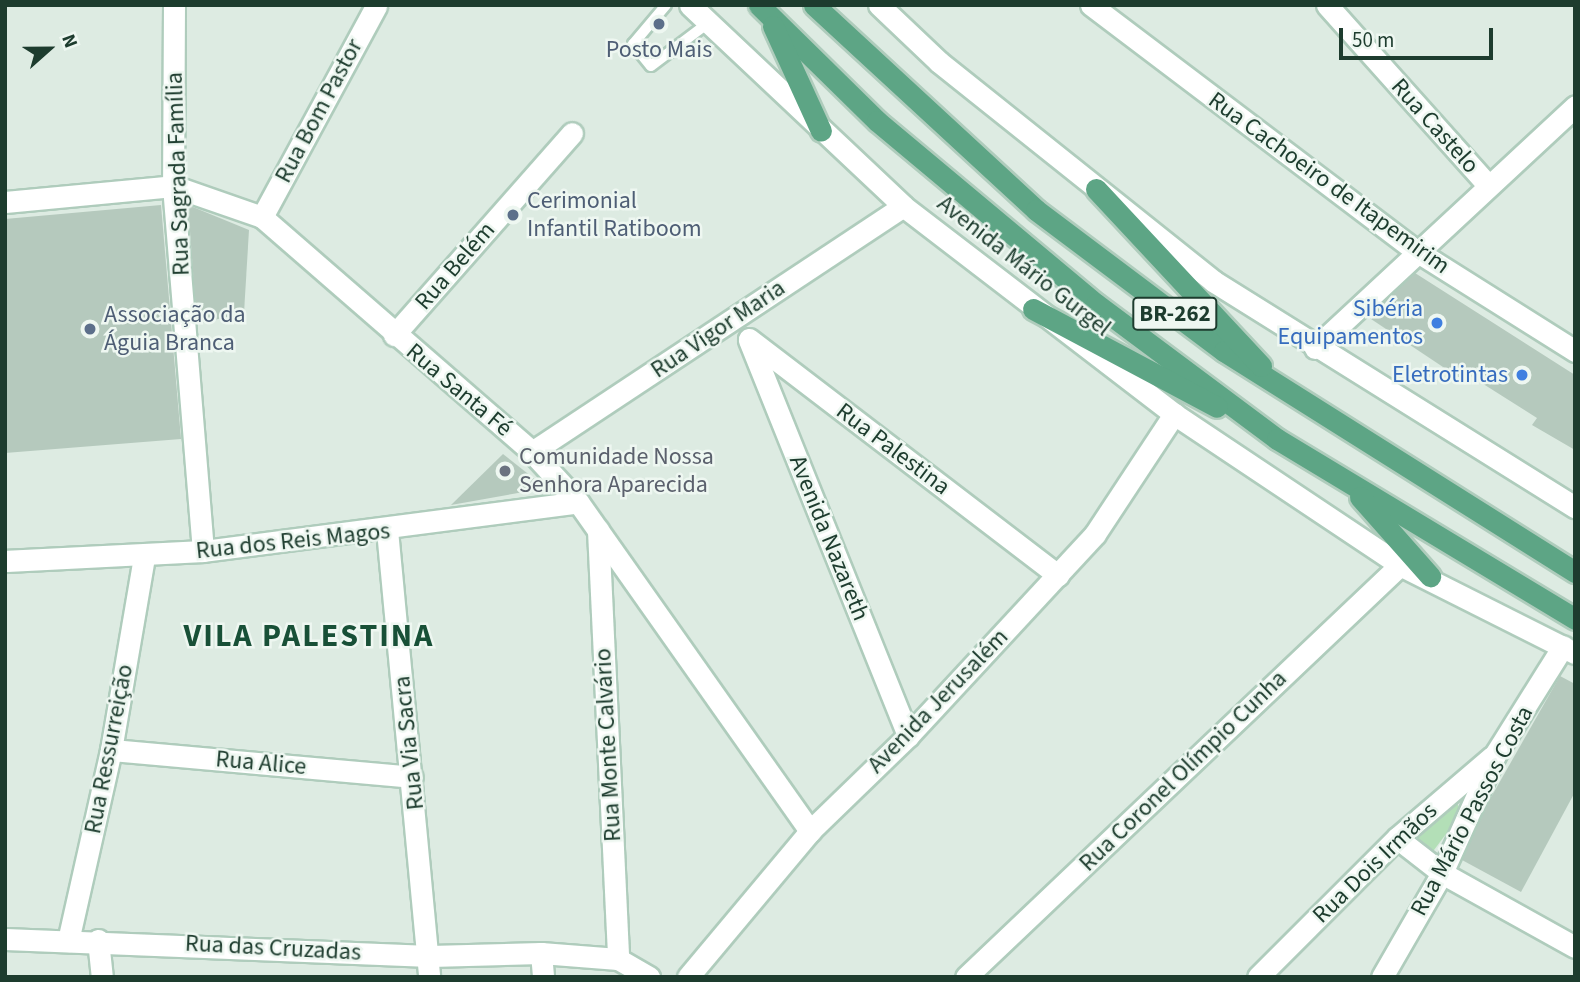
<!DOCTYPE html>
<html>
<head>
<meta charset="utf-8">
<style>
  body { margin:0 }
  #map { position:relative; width:1580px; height:982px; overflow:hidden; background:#ddebe2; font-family:"Source Sans 3",sans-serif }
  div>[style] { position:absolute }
  .green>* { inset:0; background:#b3dfb7 }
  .building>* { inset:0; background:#b5c9bd }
  .roads { filter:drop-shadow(2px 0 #afccbc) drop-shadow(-2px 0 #afccbc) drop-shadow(0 2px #afccbc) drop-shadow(0 -2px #afccbc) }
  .service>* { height:10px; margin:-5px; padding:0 5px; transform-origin:5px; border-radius:5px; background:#fff }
  .minor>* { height:21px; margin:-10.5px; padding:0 10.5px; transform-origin:10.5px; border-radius:10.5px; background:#fff }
  .tertiary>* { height:21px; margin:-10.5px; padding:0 10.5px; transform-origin:10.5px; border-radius:10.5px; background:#fff }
  .secondary>* { height:21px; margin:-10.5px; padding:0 10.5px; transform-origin:10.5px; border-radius:10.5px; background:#fff }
  .primary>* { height:21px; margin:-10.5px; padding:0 10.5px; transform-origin:10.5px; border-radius:10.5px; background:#5da585 }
  .dots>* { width:19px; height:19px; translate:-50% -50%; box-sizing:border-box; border:4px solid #eef7f1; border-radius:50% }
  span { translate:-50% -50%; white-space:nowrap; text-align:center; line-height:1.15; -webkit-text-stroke:5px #eef7f1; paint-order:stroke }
  .shield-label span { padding:2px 5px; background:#eef7f1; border:2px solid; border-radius:5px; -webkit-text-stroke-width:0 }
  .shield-label { font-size:23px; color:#1d3c2e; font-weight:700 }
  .service-label { font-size:24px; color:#4e5e75 }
  .left { translate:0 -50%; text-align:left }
  .street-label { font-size:24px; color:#1d3c2e }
  .shop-label { font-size:24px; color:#366cbe }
  .right { translate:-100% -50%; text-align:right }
  .worship-label { font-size:24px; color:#5b616d }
  .district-label { font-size:32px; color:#185037; font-weight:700; letter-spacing:2px }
  .frame { position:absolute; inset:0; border:7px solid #1d3c2e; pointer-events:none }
  .north { position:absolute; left:14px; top:14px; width:70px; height:70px; -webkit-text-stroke:5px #eef7f1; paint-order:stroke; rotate:69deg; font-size:19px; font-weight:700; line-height:28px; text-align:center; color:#1d3c2e }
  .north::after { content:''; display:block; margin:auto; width:24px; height:32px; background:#1d3c2e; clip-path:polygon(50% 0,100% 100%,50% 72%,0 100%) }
  .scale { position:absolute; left:1339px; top:28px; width:154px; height:32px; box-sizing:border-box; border:4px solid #1d3c2e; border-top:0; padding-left:9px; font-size:21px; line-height:24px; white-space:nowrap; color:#1d3c2e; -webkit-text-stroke:5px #eef7f1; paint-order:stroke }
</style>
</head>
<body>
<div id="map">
  <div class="green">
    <i style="clip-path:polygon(1456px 799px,1461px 814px,1431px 854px,1424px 853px,1410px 833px)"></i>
  </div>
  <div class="building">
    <i style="clip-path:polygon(161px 205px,181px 439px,5px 453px,5px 219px)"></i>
    <i style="clip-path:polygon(188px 205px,249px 230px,244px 313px,197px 324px)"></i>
    <i style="clip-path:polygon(1415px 273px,1575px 375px,1575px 450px,1532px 425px,1537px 418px,1469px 375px,1464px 381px,1368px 317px)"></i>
    <i style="clip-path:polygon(503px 454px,546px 488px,451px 505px)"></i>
    <i style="clip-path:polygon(1560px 676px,1575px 684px,1575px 792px,1521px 892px,1462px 860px,1490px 799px)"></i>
  </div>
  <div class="roads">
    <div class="service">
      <i style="left:666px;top:5px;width:51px;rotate:130.2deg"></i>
      <i style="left:633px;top:44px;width:28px;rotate:51deg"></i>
      <i style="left:651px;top:66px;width:71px;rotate:-37deg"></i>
    </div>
    <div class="minor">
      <i style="left:174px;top:5px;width:181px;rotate:90.3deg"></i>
      <i style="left:173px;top:186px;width:366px;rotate:85.3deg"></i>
      <i style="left:1091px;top:5px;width:410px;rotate:37.1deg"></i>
      <i style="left:1418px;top:252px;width:186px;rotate:32.2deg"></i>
      <i style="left:1327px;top:5px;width:239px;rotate:48.2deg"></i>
      <i style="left:5px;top:202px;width:169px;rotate:-5.4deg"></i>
      <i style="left:173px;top:186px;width:94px;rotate:19.2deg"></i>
      <i style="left:262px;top:217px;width:358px;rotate:41deg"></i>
      <i style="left:532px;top:452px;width:68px;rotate:47.4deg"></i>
      <i style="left:578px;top:502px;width:403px;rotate:54.8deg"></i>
      <i style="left:262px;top:217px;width:240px;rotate:-61.6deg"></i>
      <i style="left:394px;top:335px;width:269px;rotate:-48.6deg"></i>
      <i style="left:749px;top:339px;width:389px;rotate:37.4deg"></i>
      <i style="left:749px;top:340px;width:427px;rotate:68.1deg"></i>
      <i style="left:1315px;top:348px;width:355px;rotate:-42.9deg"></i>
      <i style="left:532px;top:452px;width:445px;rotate:-33.5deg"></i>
      <i style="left:387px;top:530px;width:449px;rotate:84.6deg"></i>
      <i style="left:598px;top:530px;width:429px;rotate:87.3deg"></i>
      <i style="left:5px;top:561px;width:198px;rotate:-2.9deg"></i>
      <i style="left:203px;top:551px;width:378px;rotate:-7.4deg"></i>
      <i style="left:111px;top:750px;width:302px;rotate:5.1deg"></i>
      <i style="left:1397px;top:838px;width:57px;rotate:37.9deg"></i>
      <i style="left:1442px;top:873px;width:152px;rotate:29.1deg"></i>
      <i style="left:5px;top:939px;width:425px;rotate:2.3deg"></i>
      <i style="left:430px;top:956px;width:111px;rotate:-1.5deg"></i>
      <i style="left:541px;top:953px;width:77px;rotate:4.5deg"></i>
      <i style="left:618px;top:959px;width:36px;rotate:30deg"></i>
      <i style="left:98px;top:940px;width:37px;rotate:84deg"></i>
      <i style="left:68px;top:941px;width:196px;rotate:-77.3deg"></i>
      <i style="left:111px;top:750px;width:197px;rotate:-80.3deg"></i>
      <i style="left:541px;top:953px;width:24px;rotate:85deg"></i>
      <i style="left:966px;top:977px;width:598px;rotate:-43.51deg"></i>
      <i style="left:1258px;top:977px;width:197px;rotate:-45deg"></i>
      <i style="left:1397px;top:838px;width:125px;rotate:-40.5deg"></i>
      <i style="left:1382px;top:977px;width:120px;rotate:-60deg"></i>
      <i style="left:1442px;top:873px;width:132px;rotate:-65.8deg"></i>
      <i style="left:1496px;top:753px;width:126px;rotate:-57.9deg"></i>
    </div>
    <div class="tertiary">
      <i style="left:688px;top:977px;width:190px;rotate:-50.1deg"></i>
      <i style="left:810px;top:831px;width:136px;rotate:-44.1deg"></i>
      <i style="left:908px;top:736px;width:275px;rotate:-47.2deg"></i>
      <i style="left:1095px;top:534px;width:144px;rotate:-56.6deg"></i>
    </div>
    <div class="secondary">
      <i style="left:690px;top:5px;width:293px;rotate:43.3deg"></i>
      <i style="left:903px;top:206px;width:342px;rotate:37.5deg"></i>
      <i style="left:1174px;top:414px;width:272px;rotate:33.7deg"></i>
      <i style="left:1400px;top:565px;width:196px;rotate:26.7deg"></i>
      <i style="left:879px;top:5px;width:83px;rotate:43.5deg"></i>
      <i style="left:939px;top:62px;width:351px;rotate:38.6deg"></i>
      <i style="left:1213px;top:281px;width:427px;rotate:32deg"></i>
    </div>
    <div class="primary">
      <i style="left:759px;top:5px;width:165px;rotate:44.5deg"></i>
      <i style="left:877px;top:121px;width:285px;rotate:39.9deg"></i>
      <i style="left:1096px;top:304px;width:226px;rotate:36.7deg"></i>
      <i style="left:1277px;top:439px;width:348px;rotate:31.1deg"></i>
      <i style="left:814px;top:5px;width:302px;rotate:42.7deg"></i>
      <i style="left:1036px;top:210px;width:235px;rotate:36.9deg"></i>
      <i style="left:1224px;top:351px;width:415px;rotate:32.2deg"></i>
      <i style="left:773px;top:26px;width:115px;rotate:65.4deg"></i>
      <i style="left:1096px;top:189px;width:242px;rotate:47deg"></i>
      <i style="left:1033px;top:309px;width:208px;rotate:28deg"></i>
      <i style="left:1360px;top:497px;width:106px;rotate:48.5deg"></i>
    </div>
  </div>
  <div class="dots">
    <i style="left:659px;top:24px;background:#5c6f8a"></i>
    <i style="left:513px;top:215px;background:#5c6f8a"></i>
    <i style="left:1437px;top:323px;background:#3f7fe0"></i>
    <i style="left:90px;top:329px;background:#5c6f8a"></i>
    <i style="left:1522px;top:375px;background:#3f7fe0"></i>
    <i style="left:505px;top:471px;background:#6b7280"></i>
  </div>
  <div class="shield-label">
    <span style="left:1175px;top:314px">BR-262</span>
  </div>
  <div class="service-label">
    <span style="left:659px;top:50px">Posto Mais</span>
    <span class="left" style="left:527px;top:215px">Cerimonial<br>Infantil Ratiboom</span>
    <span class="left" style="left:104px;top:329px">Associação da<br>Águia Branca</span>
  </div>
  <div class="street-label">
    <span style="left:319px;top:111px;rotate:-62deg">Rua Bom Pastor</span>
    <span style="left:1435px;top:126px;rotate:48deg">Rua Castelo</span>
    <span style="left:178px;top:174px;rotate:-92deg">Rua Sagrada Família</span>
    <span style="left:1329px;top:183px;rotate:36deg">Rua Cachoeiro de Itapemirim</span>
    <span style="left:455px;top:266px;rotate:-49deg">Rua Belém</span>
    <span style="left:1024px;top:266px;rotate:38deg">Avenida Mário Gurgel</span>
    <span style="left:718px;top:329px;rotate:-34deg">Rua Vigor Maria</span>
    <span style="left:459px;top:390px;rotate:40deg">Rua Santa Fé</span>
    <span style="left:893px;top:449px;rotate:37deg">Rua Palestina</span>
    <span style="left:829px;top:538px;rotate:68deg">Avenida Nazareth</span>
    <span style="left:293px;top:541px;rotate:-6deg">Rua dos Reis Magos</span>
    <span style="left:938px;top:701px;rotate:-46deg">Avenida Jerusalém</span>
    <span style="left:409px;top:743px;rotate:-96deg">Rua Via Sacra</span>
    <span style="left:608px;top:745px;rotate:-93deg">Rua Monte Calvário</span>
    <span style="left:109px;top:749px;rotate:-79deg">Rua Ressurreição</span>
    <span style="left:261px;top:763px;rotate:5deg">Rua Alice</span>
    <span style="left:1183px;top:771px;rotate:-44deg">Rua Coronel Olímpio Cunha</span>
    <span style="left:1472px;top:811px;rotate:-62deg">Rua Mário Passos Costa</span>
    <span style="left:1375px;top:863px;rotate:-44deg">Rua Dois Irmãos</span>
    <span style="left:273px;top:948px;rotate:3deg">Rua das Cruzadas</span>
  </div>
  <div class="shop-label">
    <span class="right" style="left:1423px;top:323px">Sibéria<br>Equipamentos</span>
    <span class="right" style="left:1508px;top:375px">Eletrotintas</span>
  </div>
  <div class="worship-label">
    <span class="left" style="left:519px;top:471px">Comunidade Nossa<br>Senhora Aparecida</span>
  </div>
  <div class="district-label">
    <span style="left:309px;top:636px">VILA PALESTINA</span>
  </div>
  <div class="frame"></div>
  <div class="north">N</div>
  <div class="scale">50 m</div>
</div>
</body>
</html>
